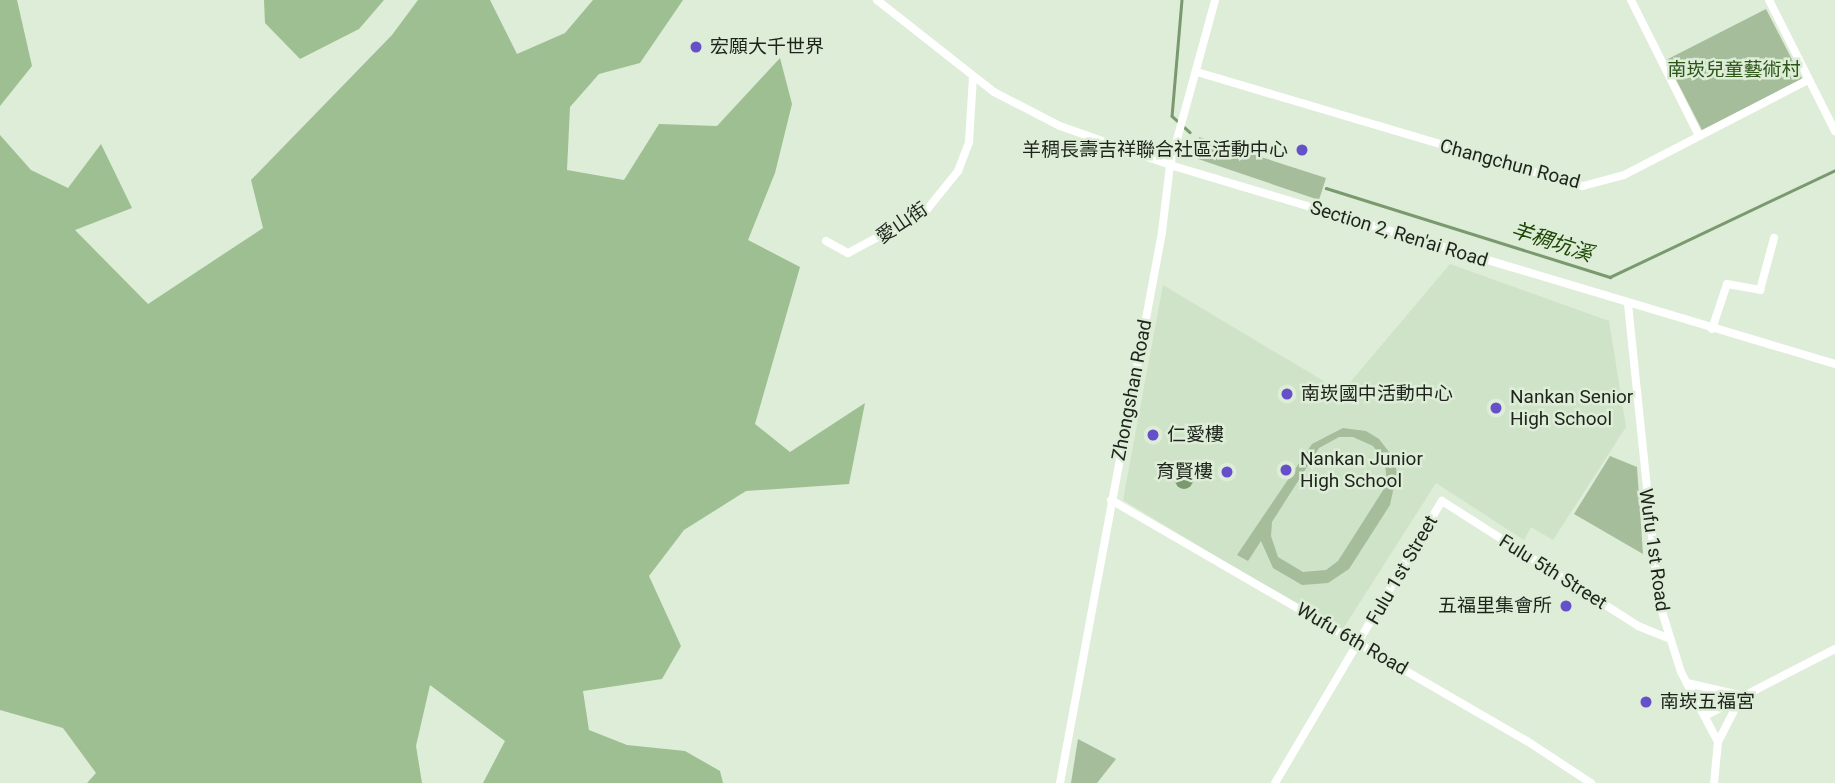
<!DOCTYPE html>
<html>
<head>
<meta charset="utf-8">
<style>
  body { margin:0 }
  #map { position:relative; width:1835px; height:783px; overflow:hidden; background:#ddedd7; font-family:Roboto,"Noto Sans TC",sans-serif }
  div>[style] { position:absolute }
  .built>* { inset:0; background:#cee3c7 }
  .green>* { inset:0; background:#a5bd9b }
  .forest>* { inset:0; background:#9ebf92 }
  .water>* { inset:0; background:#7a996e }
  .round { border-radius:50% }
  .stream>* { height:2.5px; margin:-1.25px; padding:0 1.25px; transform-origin:1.25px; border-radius:1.25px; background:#7a996e }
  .minor>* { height:8px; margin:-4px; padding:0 4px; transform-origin:4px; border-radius:4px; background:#fff }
  .dots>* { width:19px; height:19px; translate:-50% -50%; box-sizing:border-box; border:4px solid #ddedd7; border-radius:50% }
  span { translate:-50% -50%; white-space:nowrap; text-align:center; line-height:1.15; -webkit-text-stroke:5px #ddedd7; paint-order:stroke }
  .poi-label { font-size:19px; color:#1e241c }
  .left { translate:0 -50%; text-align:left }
  .right { translate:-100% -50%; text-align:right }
  .park-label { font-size:19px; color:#2b5417 }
  .street-label { font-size:19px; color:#1e241c }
  .water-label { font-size:21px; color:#1e4706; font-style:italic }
</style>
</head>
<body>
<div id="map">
  <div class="built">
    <i style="clip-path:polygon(1450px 264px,1609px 321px,1626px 427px,1553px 540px,1531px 527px,1524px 540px,1436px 483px,1341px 632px,1123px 500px,1163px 285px,1342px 392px)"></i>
  </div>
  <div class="green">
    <i style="clip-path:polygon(1766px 9px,1802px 79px,1702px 130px,1666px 60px)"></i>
    <i style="clip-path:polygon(1199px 137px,1326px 178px,1319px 200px,1198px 159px)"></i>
    <i style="clip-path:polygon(evenodd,1343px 428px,1366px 431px,1379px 439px,1393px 457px,1397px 472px,1390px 505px,1349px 569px,1328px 583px,1302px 585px,1273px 568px,1261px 541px,1248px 561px,1237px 555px,1312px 444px,1343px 428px,1339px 437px,1353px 437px,1373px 446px,1385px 463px,1387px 484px,1338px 561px,1326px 570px,1303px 572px,1278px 557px,1271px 536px,1272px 522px,1319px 448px,1339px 437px)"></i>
    <i style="clip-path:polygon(1610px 456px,1637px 467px,1643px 554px,1574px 514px)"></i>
    <i style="clip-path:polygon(1078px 739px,1116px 759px,1097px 783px,1071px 783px)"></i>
  </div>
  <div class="forest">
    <i style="clip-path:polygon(0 0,17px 0,32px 66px,0 106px)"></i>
    <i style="clip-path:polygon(264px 0,384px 0,359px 29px,300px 59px,265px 23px)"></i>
    <i style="clip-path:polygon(418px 0,490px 0,517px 54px,565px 33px,593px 0,683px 0,640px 63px,599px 74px,570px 107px,567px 170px,624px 180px,659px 124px,717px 126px,780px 58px,792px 104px,775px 173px,748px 240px,800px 267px,755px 424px,790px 452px,865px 403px,849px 484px,746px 491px,684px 530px,649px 576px,681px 646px,662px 679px,583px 691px,589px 730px,627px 745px,685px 751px,720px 771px,723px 783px,483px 783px,505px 741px,430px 685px,416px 746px,422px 783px,87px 783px,96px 773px,63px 728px,0 710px,0 135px,31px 170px,68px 188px,101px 144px,132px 208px,75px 230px,148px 304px,263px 228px,251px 180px,392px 35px)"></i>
  </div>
  <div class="water">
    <i class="round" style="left:1175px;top:471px;width:18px;height:18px"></i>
  </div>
  <div class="stream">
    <i style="left:1182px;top:0;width:116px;rotate:94.9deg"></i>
    <i style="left:1172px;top:116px;width:24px;rotate:42deg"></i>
    <i style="left:1326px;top:188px;width:298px;rotate:17.4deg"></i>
    <i style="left:1610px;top:277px;width:249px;rotate:-25.4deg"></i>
  </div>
  <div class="minor">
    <i style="left:877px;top:0;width:149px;rotate:38.2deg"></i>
    <i style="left:994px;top:92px;width:74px;rotate:27.3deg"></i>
    <i style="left:1060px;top:126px;width:117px;rotate:19.5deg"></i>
    <i style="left:1170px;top:165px;width:694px;rotate:16.66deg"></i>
    <i style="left:1631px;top:0;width:152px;rotate:63.4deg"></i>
    <i style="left:1769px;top:0;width:147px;rotate:63.3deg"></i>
    <i style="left:1197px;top:72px;width:402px;rotate:16.5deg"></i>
    <i style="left:1583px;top:186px;width:42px;rotate:-15deg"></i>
    <i style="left:1624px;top:175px;width:207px;rotate:-27.3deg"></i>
    <i style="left:826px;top:241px;width:25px;rotate:29deg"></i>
    <i style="left:848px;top:253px;width:87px;rotate:-28deg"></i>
    <i style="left:925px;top:212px;width:53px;rotate:-51.2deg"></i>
    <i style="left:958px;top:171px;width:31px;rotate:-69deg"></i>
    <i style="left:969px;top:142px;width:65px;rotate:-86.5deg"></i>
    <i style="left:1628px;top:304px;width:300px;rotate:84.1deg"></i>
    <i style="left:1659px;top:602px;width:73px;rotate:72.6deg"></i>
    <i style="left:1681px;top:672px;width:79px;rotate:62.1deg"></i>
    <i style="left:1718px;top:742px;width:41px;rotate:95.6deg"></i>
    <i style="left:1712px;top:329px;width:47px;rotate:-71.6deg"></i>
    <i style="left:1727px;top:284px;width:34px;rotate:10deg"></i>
    <i style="left:1760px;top:290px;width:54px;rotate:-74.9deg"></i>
    <i style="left:1111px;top:500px;width:481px;rotate:30.1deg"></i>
    <i style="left:1527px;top:741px;width:77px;rotate:33.3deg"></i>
    <i style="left:1687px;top:683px;width:58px;rotate:12.8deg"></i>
    <i style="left:1705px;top:716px;width:146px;rotate:-27.3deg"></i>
    <i style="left:1718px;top:742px;width:51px;rotate:-62.9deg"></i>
    <i style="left:1060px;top:783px;width:560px;rotate:-79.51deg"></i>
    <i style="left:1162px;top:232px;width:67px;rotate:-83.2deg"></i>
    <i style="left:1170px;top:165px;width:171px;rotate:-74.7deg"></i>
    <i style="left:1275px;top:783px;width:328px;rotate:-59.4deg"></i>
    <i style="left:1442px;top:501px;width:232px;rotate:32.5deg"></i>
    <i style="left:1638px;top:626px;width:31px;rotate:22deg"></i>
  </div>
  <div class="dots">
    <i style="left:696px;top:47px;background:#6650c9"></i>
    <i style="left:1302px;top:150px;background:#6650c9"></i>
    <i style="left:1287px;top:394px;background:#6650c9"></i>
    <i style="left:1496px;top:408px;background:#6650c9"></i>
    <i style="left:1153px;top:435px;background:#6650c9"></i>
    <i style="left:1286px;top:470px;background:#6650c9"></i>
    <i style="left:1227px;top:472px;background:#6650c9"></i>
    <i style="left:1566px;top:606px;background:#6650c9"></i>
    <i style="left:1646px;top:702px;background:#6650c9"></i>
  </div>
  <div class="poi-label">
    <span class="left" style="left:710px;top:47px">宏願大千世界</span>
    <span class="right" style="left:1288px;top:150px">羊稠長壽吉祥聯合社區活動中心</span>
    <span class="left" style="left:1301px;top:394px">南崁國中活動中心</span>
    <span class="left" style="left:1510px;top:408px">Nankan Senior<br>High School</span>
    <span class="left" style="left:1167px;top:435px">仁愛樓</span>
    <span class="left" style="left:1300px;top:470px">Nankan Junior<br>High School</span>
    <span class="right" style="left:1213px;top:472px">育賢樓</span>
    <span class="right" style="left:1552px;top:606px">五福里集會所</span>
    <span class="left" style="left:1660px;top:702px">南崁五福宮</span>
  </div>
  <div class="park-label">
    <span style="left:1734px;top:70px">南崁兒童藝術村</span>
  </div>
  <div class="street-label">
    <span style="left:1510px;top:164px;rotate:15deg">Changchun Road</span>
    <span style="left:902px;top:223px;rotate:-34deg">愛山街</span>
    <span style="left:1399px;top:234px;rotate:17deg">Section 2, Ren'ai Road</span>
    <span style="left:1132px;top:390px;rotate:-79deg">Zhongshan Road</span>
    <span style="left:1654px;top:550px;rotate:82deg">Wufu 1st Road</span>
    <span style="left:1402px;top:570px;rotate:-60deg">Fulu 1st Street</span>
    <span style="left:1553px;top:572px;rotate:32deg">Fulu 5th Street</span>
    <span style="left:1352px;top:639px;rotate:30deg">Wufu 6th Road</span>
  </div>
  <div class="water-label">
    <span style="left:1552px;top:242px;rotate:18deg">羊稠坑溪</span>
  </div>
</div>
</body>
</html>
